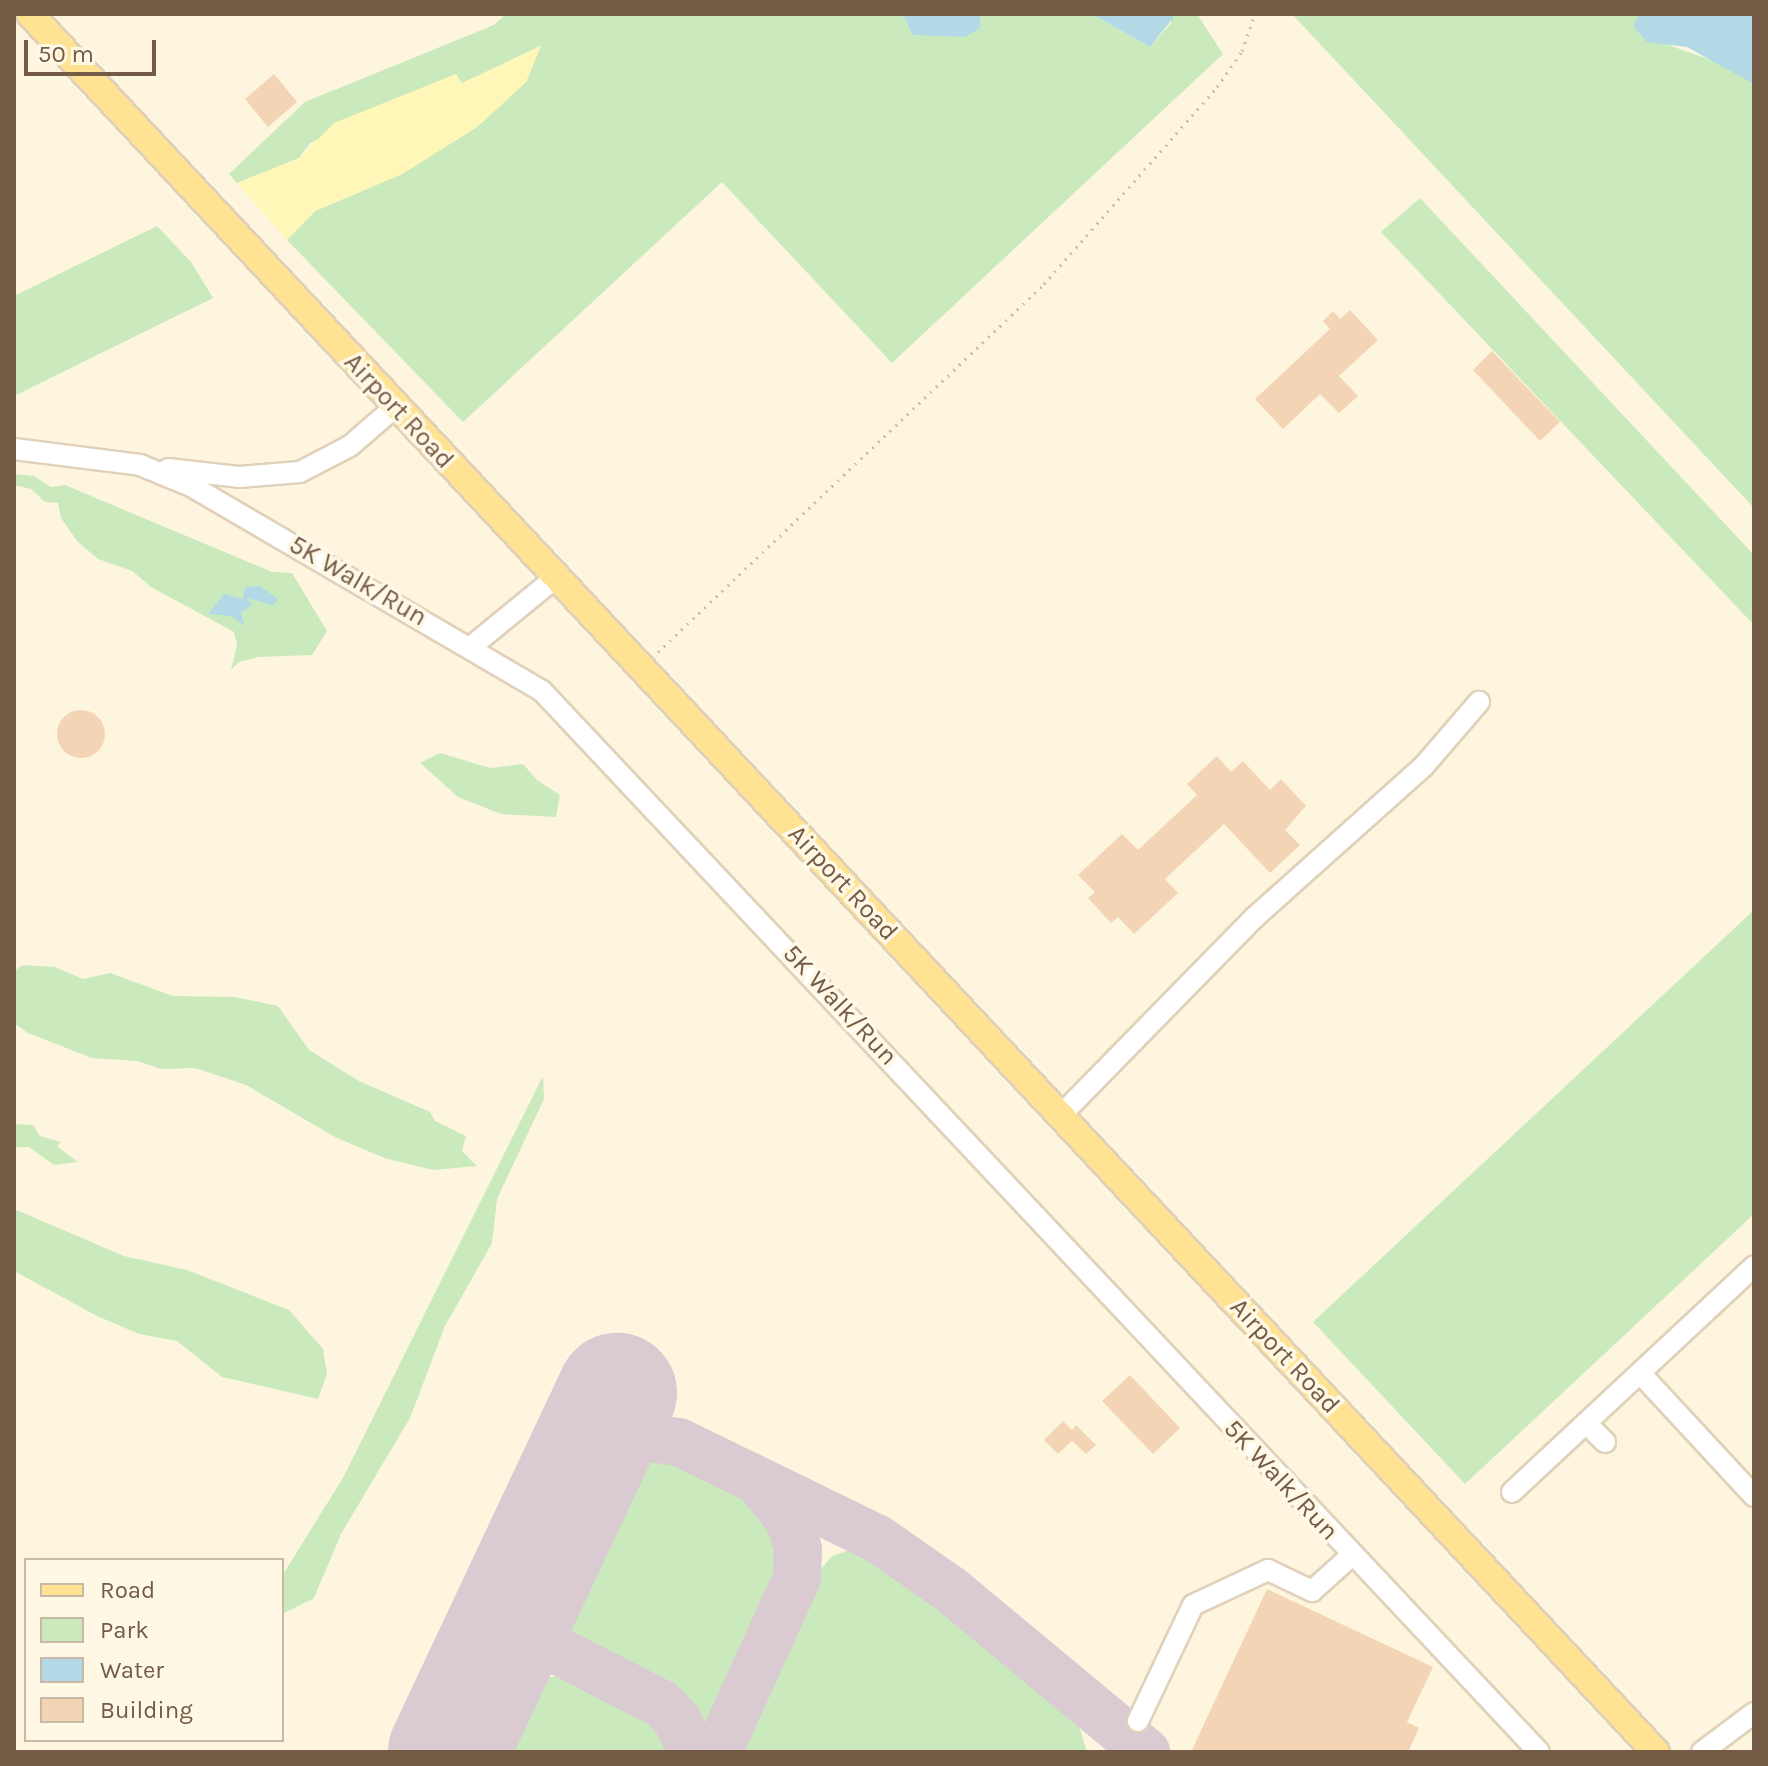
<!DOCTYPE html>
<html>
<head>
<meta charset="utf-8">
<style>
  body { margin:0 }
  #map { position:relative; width:1768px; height:1766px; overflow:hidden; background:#fdf5de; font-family:Karla,sans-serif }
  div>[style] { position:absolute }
  .green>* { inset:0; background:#caeabd }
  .sand>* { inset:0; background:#fef7b7 }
  .water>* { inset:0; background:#b3d9e7 }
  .taxiway>* { height:48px; margin:-24px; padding:0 24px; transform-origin:24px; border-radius:24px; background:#dacad2 }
  .runway>* { height:120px; margin:-60px; padding:0 60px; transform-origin:60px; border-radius:60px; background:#dacad2 }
  .building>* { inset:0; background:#f3d5b5 }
  .round { border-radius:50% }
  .path>* { height:3px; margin-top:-1.5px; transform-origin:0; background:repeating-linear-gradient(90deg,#d8b999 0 2px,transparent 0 8px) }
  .roads { filter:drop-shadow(2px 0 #e1d1ba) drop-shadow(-2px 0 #e1d1ba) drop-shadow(0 2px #e1d1ba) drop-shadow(0 -2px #e1d1ba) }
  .minor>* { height:20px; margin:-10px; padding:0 10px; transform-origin:10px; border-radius:10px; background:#fff }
  .major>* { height:26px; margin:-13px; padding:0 13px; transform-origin:13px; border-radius:13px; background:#ffe393 }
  span { translate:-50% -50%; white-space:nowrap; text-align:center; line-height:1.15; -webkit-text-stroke:7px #fff8e5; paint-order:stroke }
  .street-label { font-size:26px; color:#745b46 }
  .frame { position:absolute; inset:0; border:16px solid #745b46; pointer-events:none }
  .legend { position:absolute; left:24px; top:1558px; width:260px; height:184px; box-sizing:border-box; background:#fff8e5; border:2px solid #c7b9a5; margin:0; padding:10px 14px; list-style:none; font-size:24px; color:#745b46 }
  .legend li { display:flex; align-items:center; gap:16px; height:40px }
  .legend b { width:40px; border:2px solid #c7b9a5 }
  .scale { position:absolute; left:24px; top:40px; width:132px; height:36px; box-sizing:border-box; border:4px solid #745b46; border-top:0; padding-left:10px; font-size:24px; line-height:28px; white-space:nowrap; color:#745b46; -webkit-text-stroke:6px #fff8e5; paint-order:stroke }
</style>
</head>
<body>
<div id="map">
  <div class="green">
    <i style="clip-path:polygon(506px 14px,903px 14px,912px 35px,980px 28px,981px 14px,1092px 14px,1150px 47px,1171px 23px,1171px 14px,1197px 14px,1223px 54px,892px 363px,722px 182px,463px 422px,287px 240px,315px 211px,402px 174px,477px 127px,526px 82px,540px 46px,461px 84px,456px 74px,310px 143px,299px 158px,237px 183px,229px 174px,305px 102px,494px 25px)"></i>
    <i style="clip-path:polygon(1292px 14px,1640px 14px,1639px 22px,1660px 42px,1731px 67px,1754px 84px,1754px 508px)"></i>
    <i style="clip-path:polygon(1420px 198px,1754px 555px,1754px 625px,1381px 232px)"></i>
    <i style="clip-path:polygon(157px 226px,191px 262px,213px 298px,14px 396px,14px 296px)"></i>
    <i style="clip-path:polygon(15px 474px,34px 476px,51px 487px,65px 485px,272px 572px,292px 573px,327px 631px,312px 655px,258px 657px,239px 662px,231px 670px,237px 645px,234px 632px,151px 587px,132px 571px,98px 559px,77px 541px,61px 518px,58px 503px,45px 502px,31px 489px,14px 485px)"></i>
    <i style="clip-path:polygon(440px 753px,490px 768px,523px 764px,537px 780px,560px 795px,556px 817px,501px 814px,458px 797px,420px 763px)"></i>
    <i style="clip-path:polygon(1754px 910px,1754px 1214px,1465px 1484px,1313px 1322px)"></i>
    <i style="clip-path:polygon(23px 965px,55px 967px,83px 979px,110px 973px,173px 996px,234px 997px,278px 1006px,309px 1050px,359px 1081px,430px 1112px,435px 1121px,466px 1136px,462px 1151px,477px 1166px,433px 1170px,384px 1158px,335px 1137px,246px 1085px,195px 1068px,161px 1069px,137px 1061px,92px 1058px,28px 1033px,14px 1023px,14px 971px)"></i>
    <i style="clip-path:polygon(543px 1076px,544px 1099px,497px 1199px,492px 1243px,445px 1326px,410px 1418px,341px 1534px,314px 1598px,282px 1614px,282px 1576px,343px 1478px)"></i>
    <i style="clip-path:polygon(14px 1124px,33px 1125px,40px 1136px,61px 1142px,57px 1146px,78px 1162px,54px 1165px,29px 1147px,14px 1147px)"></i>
    <i style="clip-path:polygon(14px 1209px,124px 1256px,187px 1270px,289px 1310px,323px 1349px,327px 1374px,318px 1399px,222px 1377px,177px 1341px,139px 1334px,97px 1316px,14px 1271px)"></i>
    <i style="clip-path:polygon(656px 1452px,756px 1499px,770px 1516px,781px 1552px,776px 1590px,706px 1741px,691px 1710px,675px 1692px,574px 1641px,564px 1619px,564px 1602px,629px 1464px)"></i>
    <i style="clip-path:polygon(852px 1549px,870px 1553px,916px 1583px,1056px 1696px,1077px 1720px,1087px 1752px,735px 1752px,822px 1568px,832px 1556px)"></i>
    <i style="clip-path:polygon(562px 1676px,643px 1715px,664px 1729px,672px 1752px,494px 1752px,521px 1693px,539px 1678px)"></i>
  </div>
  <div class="sand">
    <i style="clip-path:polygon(541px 46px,526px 82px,477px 127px,402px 174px,315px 211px,287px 240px,237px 183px,299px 158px,334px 123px,456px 74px,462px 83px)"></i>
  </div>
  <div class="water">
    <i style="clip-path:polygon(903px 14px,981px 14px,980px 28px,965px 37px,912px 35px)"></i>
    <i style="clip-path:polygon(1092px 14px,1171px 14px,1173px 18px,1150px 47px)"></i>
    <i style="clip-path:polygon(1640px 14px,1754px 14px,1754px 84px,1687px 47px,1647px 42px,1633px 26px)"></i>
    <i style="clip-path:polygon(260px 586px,278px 599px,273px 605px,246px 598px,253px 604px,241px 613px,245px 626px,231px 616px,208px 614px,224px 594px,243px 599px,245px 587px)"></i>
  </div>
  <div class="taxiway">
    <i style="left:592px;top:1447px;width:55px;rotate:-10.5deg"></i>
    <i style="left:646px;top:1437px;width:33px;rotate:9deg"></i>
    <i style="left:679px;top:1442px;width:221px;rotate:26deg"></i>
    <i style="left:878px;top:1539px;width:89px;rotate:34.9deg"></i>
    <i style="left:951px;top:1590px;width:254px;rotate:39.7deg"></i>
    <i style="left:508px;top:1625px;width:173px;rotate:27.2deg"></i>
    <i style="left:662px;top:1704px;width:23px;rotate:47deg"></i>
    <i style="left:678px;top:1721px;width:34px;rotate:67deg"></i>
    <i style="left:718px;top:1752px;width:191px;rotate:-65.6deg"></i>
    <i style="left:797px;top:1578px;width:29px;rotate:-88deg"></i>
    <i style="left:798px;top:1549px;width:29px;rotate:-106deg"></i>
    <i style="left:790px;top:1521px;width:48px;rotate:-128.3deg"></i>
  </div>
  <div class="runway">
    <i style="left:448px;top:1752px;width:397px;rotate:-64.8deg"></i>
  </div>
  <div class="building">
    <i style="clip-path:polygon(274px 74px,297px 102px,268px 127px,245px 99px)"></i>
    <i style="clip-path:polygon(1350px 310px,1378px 340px,1339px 376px,1358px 396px,1339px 413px,1320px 394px,1283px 429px,1255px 399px,1330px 329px,1323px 321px,1333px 311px,1340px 319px)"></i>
    <i style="clip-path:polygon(1492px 351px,1560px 422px,1540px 441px,1473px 370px)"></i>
    <i class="round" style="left:57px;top:710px;width:48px;height:48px"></i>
    <i style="clip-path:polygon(1217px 756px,1231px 772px,1243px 761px,1270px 790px,1281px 779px,1306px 806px,1285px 830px,1300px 845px,1270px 873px,1224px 824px,1165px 879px,1178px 893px,1134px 934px,1118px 917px,1111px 923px,1088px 898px,1095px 892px,1078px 875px,1122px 834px,1138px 850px,1197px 795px,1187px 784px)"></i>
    <i style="clip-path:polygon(1130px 1375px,1180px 1428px,1153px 1454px,1102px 1401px)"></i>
    <i style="clip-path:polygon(1063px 1421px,1072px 1430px,1076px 1425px,1096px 1445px,1086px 1454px,1072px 1441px,1058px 1454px,1044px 1440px)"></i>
    <i style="clip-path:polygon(1267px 1589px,1433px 1667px,1407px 1722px,1419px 1728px,1408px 1752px,1191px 1752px)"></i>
  </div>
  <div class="path">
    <i style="left:658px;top:652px;width:533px;rotate:-43.63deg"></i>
    <i style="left:1044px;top:284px;width:262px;rotate:-48.7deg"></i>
    <i style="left:1217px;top:87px;width:44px;rotate:-55.2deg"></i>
    <i style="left:1242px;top:51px;width:39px;rotate:-71deg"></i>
  </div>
  <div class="roads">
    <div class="minor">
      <i style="left:14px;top:449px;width:127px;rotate:7.2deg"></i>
      <i style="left:140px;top:465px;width:57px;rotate:22.5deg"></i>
      <i style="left:193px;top:487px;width:404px;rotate:30.3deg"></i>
      <i style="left:542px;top:691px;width:1456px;rotate:46.78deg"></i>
      <i style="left:168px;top:469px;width:71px;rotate:6.4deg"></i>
      <i style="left:239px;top:477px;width:61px;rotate:-4.7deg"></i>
      <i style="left:300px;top:472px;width:56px;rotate:-27.5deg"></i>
      <i style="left:350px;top:446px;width:60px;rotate:-40.9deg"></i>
      <i style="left:472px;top:646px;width:107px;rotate:-39.3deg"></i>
      <i style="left:1060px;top:1116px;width:279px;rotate:-45.6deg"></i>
      <i style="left:1255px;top:917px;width:225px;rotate:-41.8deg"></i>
      <i style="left:1423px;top:767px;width:86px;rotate:-49.3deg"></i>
      <i style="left:1640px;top:1373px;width:168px;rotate:47.2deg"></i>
      <i style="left:1586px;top:1423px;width:27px;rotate:45deg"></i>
      <i style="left:1512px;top:1492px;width:331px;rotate:-43deg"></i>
      <i style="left:1138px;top:1721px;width:128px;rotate:-64.6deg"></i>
      <i style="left:1193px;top:1605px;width:83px;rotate:-25deg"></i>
      <i style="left:1268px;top:1570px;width:49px;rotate:25.5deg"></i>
      <i style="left:1312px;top:1591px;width:52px;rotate:-41.9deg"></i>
      <i style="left:1702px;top:1752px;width:65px;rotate:-36.9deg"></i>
    </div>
    <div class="major">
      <i style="left:30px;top:14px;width:2380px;rotate:46.91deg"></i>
    </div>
  </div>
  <div class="street-label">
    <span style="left:399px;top:411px;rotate:47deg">Airport Road</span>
    <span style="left:358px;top:581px;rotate:30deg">5K Walk/Run</span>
    <span style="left:843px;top:883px;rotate:47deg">Airport Road</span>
    <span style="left:840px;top:1005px;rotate:47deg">5K Walk/Run</span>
    <span style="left:1285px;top:1356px;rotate:47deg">Airport Road</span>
    <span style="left:1281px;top:1480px;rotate:47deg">5K Walk/Run</span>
  </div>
  <div class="frame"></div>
  <ul class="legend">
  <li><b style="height:10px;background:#ffe393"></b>Road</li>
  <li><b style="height:22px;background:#caeabd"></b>Park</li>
  <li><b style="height:22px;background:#b3d9e7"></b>Water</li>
  <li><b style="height:22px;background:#f3d5b5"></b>Building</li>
  </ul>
  <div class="scale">50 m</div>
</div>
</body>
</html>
